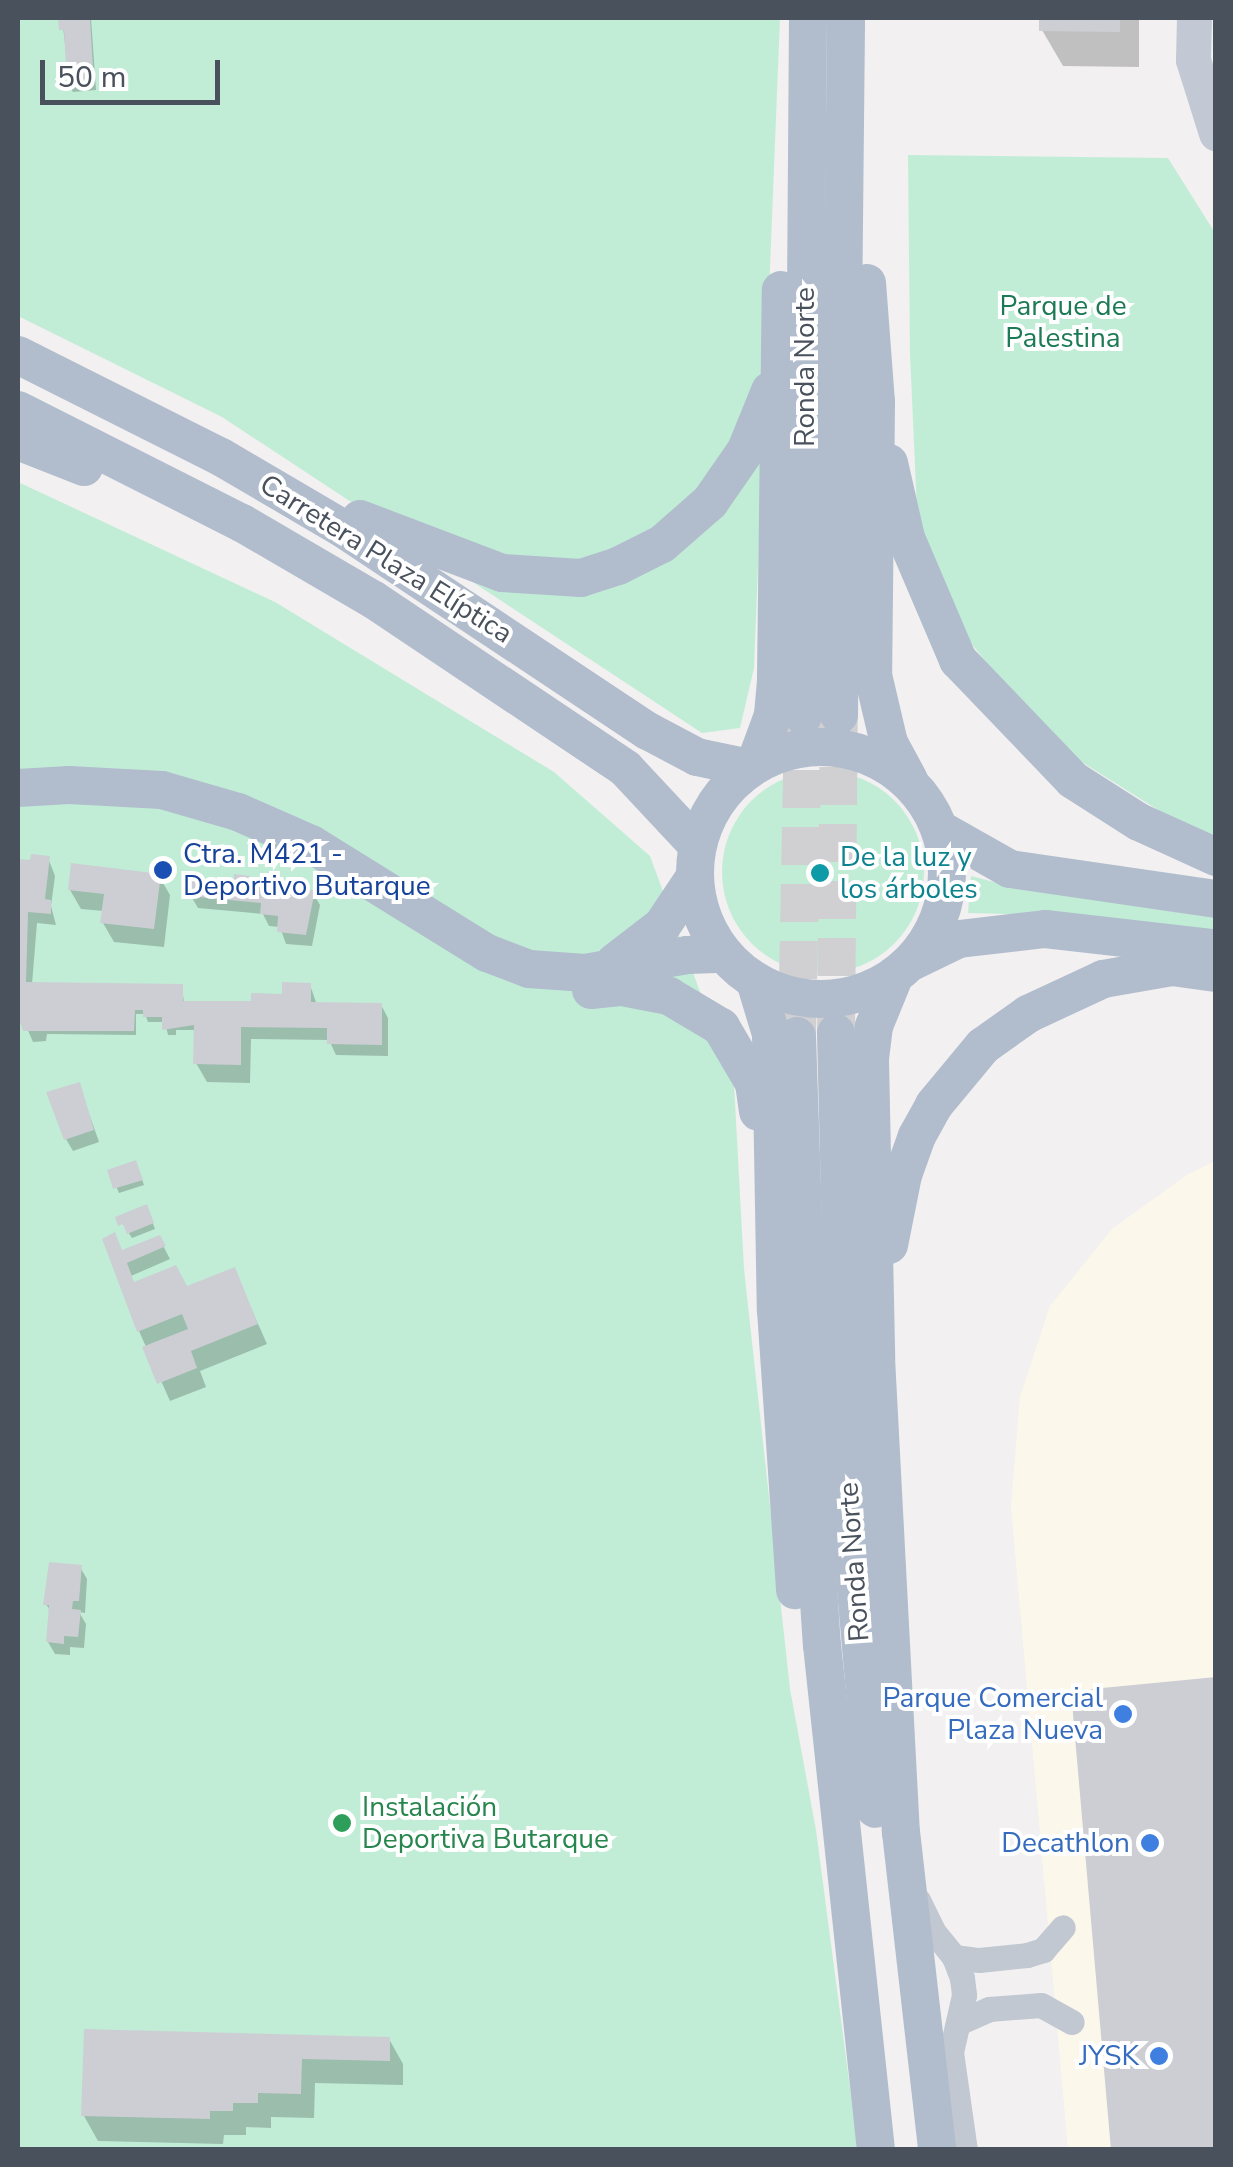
<!DOCTYPE html>
<html>
<head>
<meta charset="utf-8">
<style>
  body { margin:0 }
  #map { position:relative; width:1233px; height:2167px; overflow:hidden; background:#f2f0f0; font-family:"Nunito Sans",sans-serif }
  div>[style] { position:absolute }
  .commercial>* { inset:0; background:#fbf8eb }
  .green>* { inset:0; background:#c1edd7 }
  .round { border-radius:50% }
  .shadow>* { inset:0; background:#0003 }
  .building>* { inset:0; background:#cdced4 }
  .primary-tunnel>* { height:38px; margin-top:-19px; transform-origin:0; background:repeating-linear-gradient(90deg,#d0d0d2 0 38px,transparent 0 57px) }
  .street>* { height:25px; margin:-12.5px; padding:0 12.5px; transform-origin:12.5px; border-radius:12.5px; background:#c1c8d1 }
  .secondary>* { height:35px; margin:-17.5px; padding:0 17.5px; transform-origin:17.5px; border-radius:17.5px; background:#c2c9d5 }
  .primary>* { height:38px; margin:-19px; padding:0 19px; transform-origin:19px; border-radius:19px; background:#b1bccd }
  .primary>.ring { margin:-19px; padding:0; box-sizing:content-box; background:none; border:38px solid #b1bccd; border-radius:50% }
  .dots>* { width:28px; height:28px; translate:-50% -50%; box-sizing:border-box; border:5px solid #fff; border-radius:50% }
  span { translate:-50% -50%; white-space:nowrap; text-align:center; line-height:1.15; -webkit-text-stroke:8px #fff; paint-order:stroke }
  .park-label { font-size:28px; color:#1d7a56 }
  .street-label { font-size:28px; color:#49515c }
  .transit-label { font-size:28px; color:#164399 }
  .left { translate:0 -50%; text-align:left }
  .culture-label { font-size:28px; color:#0d838f }
  .shop-label { font-size:28px; color:#366cbe }
  .right { translate:-100% -50%; text-align:right }
  .leisure-label { font-size:28px; color:#27864d }
  .frame { position:absolute; inset:0; border:20px solid #49515c; pointer-events:none }
  .scale { position:absolute; left:40px; top:60px; width:180px; height:45px; box-sizing:border-box; border:5px solid #49515c; border-top:0; padding-left:12px; font-size:30px; line-height:35px; white-space:nowrap; color:#49515c; -webkit-text-stroke:8px #fff; paint-order:stroke }
</style>
</head>
<body>
<div id="map">
  <div class="commercial">
    <i style="clip-path:polygon(1215px 1161px,1215px 2149px,1068px 2149px,1011px 1506px,1020px 1397px,1050px 1306px,1112px 1229px,1187px 1175px)"></i>
  </div>
  <div class="green">
    <i style="clip-path:polygon(18px 18px,780px 18px,754px 668px,740px 728px,702px 733px,222px 417px,18px 316px)"></i>
    <i style="clip-path:polygon(908px 155px,1168px 158px,1215px 233px,1215px 838px,1193px 832px,1047px 740px,920px 578px,910px 353px)"></i>
    <i style="clip-path:polygon(18px 482px,275px 602px,554px 772px,650px 856px,734px 1084px,744px 1269px,790px 1689px,816px 1830px,858px 2149px,18px 2150px)"></i>
    <i class="round" style="left:722px;top:771px;width:202px;height:202px"></i>
    <i style="clip-path:polygon(971px 876px,1013px 887px,1215px 918px,1215px 935px,1083px 916px,968px 913px)"></i>
  </div>
  <div class="shadow">
    <i style="clip-path:polygon(62px 18px,91px 18px,96px 90px,73px 92px,70px 87px)"></i>
    <i style="clip-path:polygon(1042px 18px,1139px 18px,1139px 67px,1063px 66px,1042px 30px)"></i>
    <i style="clip-path:polygon(48px 858px,55px 876px,51px 906px,56px 925px,37px 923px,32px 984px,182px 986px,184px 1003px,242px 1004px,284px 996px,310px 985px,317px 1005px,381px 1005px,388px 1018px,388px 1056px,336px 1055px,329px 1040px,251px 1039px,250px 1083px,207px 1082px,196px 1063px,196px 1030px,176px 1030px,176px 1035px,168px 1035px,165px 1022px,148px 1022px,145px 1014px,136px 1014px,136px 1035px,47px 1034px,46px 1041px,33px 1042px,18px 1007px,18px 861px)"></i>
    <i style="clip-path:polygon(159px 876px,170px 895px,164px 947px,114px 942px,103px 923px,104px 911px,81px 909px,70px 890px)"></i>
    <i style="clip-path:polygon(248px 878px,254px 887px,313px 893px,320px 905px,312px 946px,286px 944px,280px 927px,269px 926px,263px 914px,198px 908px,191px 896px)"></i>
    <i style="clip-path:polygon(79px 1085px,99px 1142px,73px 1151px,66px 1139px)"></i>
    <i style="clip-path:polygon(138px 1168px,144px 1185px,119px 1193px,110px 1172px)"></i>
    <i style="clip-path:polygon(149px 1213px,155px 1229px,132px 1238px,119px 1218px)"></i>
    <i style="clip-path:polygon(159px 1238px,170px 1259px,131px 1276px,134px 1284px,186px 1287px,234px 1270px,267px 1344px,200px 1371px,206px 1387px,170px 1401px,139px 1331px,123px 1253px)"></i>
    <i style="clip-path:polygon(80px 1567px,87px 1579px,85px 1613px,79px 1612px,86px 1624px,84px 1648px,70px 1647px,70px 1655px,55px 1654px,48px 1642px,51px 1612px,46px 1604px)"></i>
    <i style="clip-path:polygon(86px 2031px,389px 2039px,403px 2064px,403px 2085px,315px 2083px,314px 2118px,271px 2117px,271px 2128px,246px 2127px,246px 2135px,224px 2135px,223px 2144px,98px 2141px,84px 2116px)"></i>
  </div>
  <div class="building">
    <i style="clip-path:polygon(58px 18px,90px 18px,94px 86px,67px 87px,64px 30px,59px 30px)"></i>
    <i style="clip-path:polygon(1039px 18px,1120px 18px,1120px 32px,1039px 31px)"></i>
    <i style="clip-path:polygon(31px 854px,50px 856px,45px 899px,51px 900px,51px 914px,28px 912px,26px 982px,183px 984px,183px 1001px,251px 1001px,251px 993px,282px 994px,282px 982px,311px 983px,311px 1002px,382px 1003px,382px 1045px,327px 1044px,327px 1028px,241px 1027px,241px 1065px,193px 1064px,194px 1025px,162px 1030px,162px 1017px,143px 1017px,143px 1010px,135px 1010px,134px 1031px,23px 1031px,18px 1017px,18px 859px,30px 860px)"></i>
    <i style="clip-path:polygon(71px 863px,161px 874px,154px 929px,100px 923px,104px 894px,68px 890px)"></i>
    <i style="clip-path:polygon(234px 874px,250px 876px,249px 884px,315px 890px,306px 935px,277px 932px,278px 916px,260px 914px,261px 903px,188px 896px,189px 879px,233px 883px)"></i>
    <i style="clip-path:polygon(80px 1082px,94px 1130px,64px 1140px,46px 1092px)"></i>
    <i style="clip-path:polygon(136px 1160px,143px 1180px,113px 1189px,107px 1170px)"></i>
    <i style="clip-path:polygon(147px 1204px,154px 1223px,127px 1234px,123px 1224px,118px 1226px,115px 1217px)"></i>
    <i style="clip-path:polygon(115px 1232px,122px 1250px,160px 1235px,166px 1246px,127px 1263px,134px 1282px,176px 1265px,187px 1286px,235px 1267px,258px 1324px,191px 1351px,197px 1368px,157px 1384px,142px 1347px,188px 1329px,182px 1314px,137px 1332px,102px 1239px)"></i>
    <i style="clip-path:polygon(49px 1562px,82px 1565px,79px 1601px,73px 1601px,72px 1609px,81px 1610px,78px 1637px,64px 1636px,64px 1644px,46px 1642px,49px 1605px,43px 1605px)"></i>
    <i style="clip-path:polygon(1216px 1677px,1216px 2150px,1111px 2150px,1071px 1691px)"></i>
    <i style="clip-path:polygon(84px 2029px,390px 2037px,390px 2061px,302px 2059px,301px 2094px,258px 2093px,258px 2103px,233px 2103px,233px 2111px,210px 2111px,210px 2119px,81px 2116px)"></i>
  </div>
  <div class="primary-tunnel">
    <i style="left:836px;top:1033px;width:318px;rotate:-89.5deg"></i>
    <i style="left:797px;top:1036px;width:320px;rotate:-88.9deg"></i>
  </div>
  <div class="street">
    <i style="left:918px;top:1900px;width:34px;rotate:64deg"></i>
    <i style="left:933px;top:1931px;width:33px;rotate:51deg"></i>
    <i style="left:954px;top:1957px;width:22px;rotate:69deg"></i>
    <i style="left:962px;top:1978px;width:17px;rotate:83deg"></i>
    <i style="left:964px;top:1995px;width:58px;rotate:102.8deg"></i>
    <i style="left:951px;top:2052px;width:99px;rotate:81.9deg"></i>
    <i style="left:954px;top:1957px;width:25px;rotate:7deg"></i>
    <i style="left:979px;top:1960px;width:48px;rotate:-5.9deg"></i>
    <i style="left:1027px;top:1955px;width:17px;rotate:-17deg"></i>
    <i style="left:1043px;top:1950px;width:30px;rotate:-49deg"></i>
    <i style="left:960px;top:2022px;width:32px;rotate:-24deg"></i>
    <i style="left:989px;top:2009px;width:52px;rotate:-4.4deg"></i>
    <i style="left:1041px;top:2005px;width:35px;rotate:29deg"></i>
  </div>
  <div class="secondary">
    <i style="left:1194px;top:18px;width:42px;rotate:91.4deg"></i>
    <i style="left:1193px;top:60px;width:77px;rotate:72.5deg"></i>
  </div>
  <div class="primary">
    <i style="left:867px;top:283px;width:119px;rotate:85.7deg"></i>
    <i style="left:876px;top:402px;width:273px;rotate:90.6deg"></i>
    <i style="left:873px;top:675px;width:70px;rotate:76.8deg"></i>
    <i style="left:889px;top:743px;width:42px;rotate:61.6deg"></i>
    <i style="left:18px;top:355px;width:227px;rotate:26.7deg"></i>
    <i style="left:221px;top:457px;width:140px;rotate:30.4deg"></i>
    <i style="left:342px;top:528px;width:367px;rotate:33.6deg"></i>
    <i style="left:648px;top:731px;width:55px;rotate:28deg"></i>
    <i style="left:697px;top:757px;width:53px;rotate:11.9deg"></i>
    <i style="left:18px;top:410px;width:251px;rotate:26.8deg"></i>
    <i style="left:242px;top:523px;width:153px;rotate:30.3deg"></i>
    <i style="left:374px;top:600px;width:303px;rotate:33.8deg"></i>
    <i style="left:626px;top:769px;width:104px;rotate:46.9deg"></i>
    <i style="left:18px;top:441px;width:71px;rotate:21.5deg"></i>
    <i style="left:889px;top:463px;width:77px;rotate:77.2deg"></i>
    <i style="left:906px;top:538px;width:133px;rotate:66.9deg"></i>
    <i style="left:958px;top:660px;width:166px;rotate:46.2deg"></i>
    <i style="left:1073px;top:780px;width:78px;rotate:32.5deg"></i>
    <i style="left:1139px;top:822px;width:85px;rotate:24.4deg"></i>
    <i style="left:360px;top:519px;width:152px;rotate:20.8deg"></i>
    <i style="left:502px;top:573px;width:79px;rotate:3.6deg"></i>
    <i style="left:581px;top:578px;width:39px;rotate:-18deg"></i>
    <i style="left:618px;top:566px;width:49px;rotate:-26.6deg"></i>
    <i style="left:662px;top:544px;width:64px;rotate:-41.2deg"></i>
    <i style="left:710px;top:502px;width:63px;rotate:-55.3deg"></i>
    <i style="left:746px;top:450px;width:64px;rotate:-67.9deg"></i>
    <i style="left:839px;top:715px;width:697px;rotate:-89.42deg"></i>
    <i style="left:803px;top:716px;width:698px;rotate:-89.59deg"></i>
    <i class="ring" style="left:695px;top:747px;width:214px;height:214px"></i>
    <i style="left:755px;top:764px;width:52px;rotate:-69.8deg"></i>
    <i style="left:773px;top:715px;width:37px;rotate:-85deg"></i>
    <i style="left:776px;top:678px;width:388px;rotate:-89.3deg"></i>
    <i style="left:18px;top:788px;width:51px;rotate:-3.4deg"></i>
    <i style="left:69px;top:785px;width:93px;rotate:3.1deg"></i>
    <i style="left:162px;top:790px;width:79px;rotate:16.1deg"></i>
    <i style="left:238px;top:812px;width:80px;rotate:23.7deg"></i>
    <i style="left:311px;top:844px;width:207px;rotate:31.8deg"></i>
    <i style="left:487px;top:953px;width:45px;rotate:20.9deg"></i>
    <i style="left:529px;top:969px;width:56px;rotate:4.1deg"></i>
    <i style="left:585px;top:973px;width:104px;rotate:-10deg"></i>
    <i style="left:687px;top:955px;width:37px;rotate:-2deg"></i>
    <i style="left:941px;top:830px;width:79px;rotate:29.5deg"></i>
    <i style="left:1010px;top:869px;width:208px;rotate:8.3deg"></i>
    <i style="left:913px;top:961px;width:51px;rotate:-25.6deg"></i>
    <i style="left:959px;top:939px;width:87px;rotate:-6.6deg"></i>
    <i style="left:1045px;top:929px;width:167px;rotate:6.5deg"></i>
    <i style="left:615px;top:962px;width:59px;rotate:-37.5deg"></i>
    <i style="left:662px;top:926px;width:58px;rotate:-56.3deg"></i>
    <i style="left:894px;top:977px;width:53px;rotate:112.2deg"></i>
    <i style="left:874px;top:1026px;width:35px;rotate:97deg"></i>
    <i style="left:870px;top:1061px;width:297px;rotate:88.8deg"></i>
    <i style="left:876px;top:1358px;width:475px;rotate:87deg"></i>
    <i style="left:901px;top:1832px;width:320px;rotate:83.5deg"></i>
    <i style="left:755px;top:981px;width:55px;rotate:73.2deg"></i>
    <i style="left:771px;top:1034px;width:276px;rotate:89deg"></i>
    <i style="left:776px;top:1310px;width:281px;rotate:86.1deg"></i>
    <i style="left:591px;top:990px;width:31px;rotate:-6deg"></i>
    <i style="left:622px;top:987px;width:48px;rotate:10.8deg"></i>
    <i style="left:669px;top:996px;width:61px;rotate:30.8deg"></i>
    <i style="left:721px;top:1027px;width:65px;rotate:59.5deg"></i>
    <i style="left:754px;top:1083px;width:29px;rotate:82deg"></i>
    <i style="left:836px;top:1033px;width:454px;rotate:88.6deg"></i>
    <i style="left:847px;top:1487px;width:323px;rotate:85deg"></i>
    <i style="left:797px;top:1036px;width:460px;rotate:88.1deg"></i>
    <i style="left:812px;top:1496px;width:149px;rotate:86.2deg"></i>
    <i style="left:822px;top:1645px;width:508px;rotate:83.9deg"></i>
    <i style="left:889px;top:1245px;width:71px;rotate:-78.7deg"></i>
    <i style="left:903px;top:1175px;width:41px;rotate:-70.3deg"></i>
    <i style="left:917px;top:1136px;width:35px;rotate:-61deg"></i>
    <i style="left:934px;top:1105px;width:77px;rotate:-50.3deg"></i>
    <i style="left:983px;top:1046px;width:55px;rotate:-35.4deg"></i>
    <i style="left:1028px;top:1014px;width:83px;rotate:-25deg"></i>
    <i style="left:1103px;top:979px;width:70px;rotate:-9.9deg"></i>
    <i style="left:1172px;top:967px;width:44px;rotate:7.8deg"></i>
  </div>
  <div class="dots">
    <i style="left:163px;top:870px;background:#1a4fb4"></i>
    <i style="left:820px;top:873px;background:#0f9aa8"></i>
    <i style="left:1123px;top:1714px;background:#3f7fe0"></i>
    <i style="left:342px;top:1823px;background:#2e9e5b"></i>
    <i style="left:1150px;top:1843px;background:#3f7fe0"></i>
    <i style="left:1159px;top:2056px;background:#3f7fe0"></i>
  </div>
  <div class="park-label">
    <span style="left:1063px;top:322px">Parque de<br>Palestina</span>
  </div>
  <div class="street-label">
    <span style="left:805px;top:367px;rotate:-90deg">Ronda Norte</span>
    <span style="left:386px;top:559px;rotate:32deg">Carretera Plaza Elíptica</span>
    <span style="left:854px;top:1562px;rotate:-94deg">Ronda Norte</span>
  </div>
  <div class="transit-label">
    <span class="left" style="left:183px;top:870px">Ctra. M421 -<br>Deportivo Butarque</span>
  </div>
  <div class="culture-label">
    <span class="left" style="left:840px;top:873px">De la luz y<br>los árboles</span>
  </div>
  <div class="shop-label">
    <span class="right" style="left:1103px;top:1714px">Parque Comercial<br>Plaza Nueva</span>
    <span class="right" style="left:1130px;top:1843px">Decathlon</span>
    <span class="right" style="left:1139px;top:2056px">JYSK</span>
  </div>
  <div class="leisure-label">
    <span class="left" style="left:362px;top:1823px">Instalación<br>Deportiva Butarque</span>
  </div>
  <div class="frame"></div>
  <div class="scale">50 m</div>
</div>
</body>
</html>
